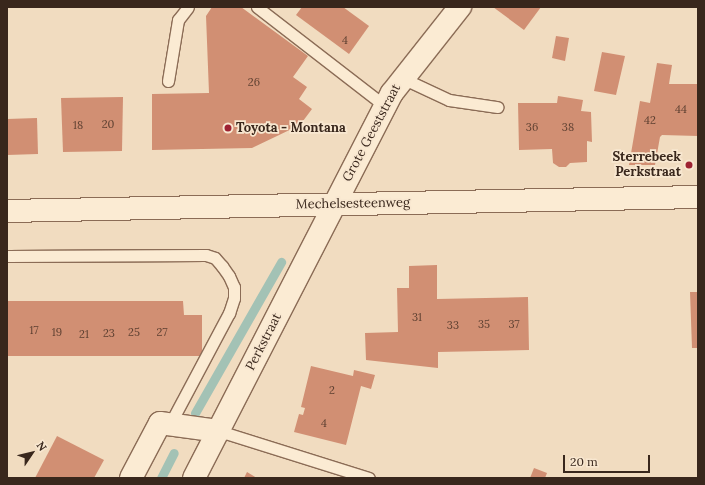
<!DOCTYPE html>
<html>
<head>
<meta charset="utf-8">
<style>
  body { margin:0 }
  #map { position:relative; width:705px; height:485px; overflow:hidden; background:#f1dcc0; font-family:Lora,serif }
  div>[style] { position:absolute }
  .stream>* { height:9px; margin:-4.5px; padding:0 4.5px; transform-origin:4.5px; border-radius:4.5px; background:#a3c2b5 }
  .building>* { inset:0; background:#d18f73 }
  .roads { filter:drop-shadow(1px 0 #8b6c56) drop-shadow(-1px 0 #8b6c56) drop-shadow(0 1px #8b6c56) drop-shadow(0 -1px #8b6c56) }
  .service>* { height:11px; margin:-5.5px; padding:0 5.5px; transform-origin:5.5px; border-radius:5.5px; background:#fbebd3 }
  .minor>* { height:22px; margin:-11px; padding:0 11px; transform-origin:11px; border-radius:11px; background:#fbebd3 }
  .secondary>* { height:22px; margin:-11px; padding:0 11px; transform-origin:11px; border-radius:11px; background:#fbebd3 }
  .dots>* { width:11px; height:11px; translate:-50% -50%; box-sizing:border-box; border:2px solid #f8e7d0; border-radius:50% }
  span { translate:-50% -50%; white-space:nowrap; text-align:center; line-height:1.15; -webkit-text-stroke:3.5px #f8e7d0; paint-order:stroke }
  .number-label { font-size:11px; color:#5f4132 }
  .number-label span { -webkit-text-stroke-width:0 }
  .poi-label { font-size:13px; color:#39271c; font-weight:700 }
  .left { translate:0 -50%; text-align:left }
  .right { translate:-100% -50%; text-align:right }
  .street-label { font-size:13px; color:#39271c }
  .frame { position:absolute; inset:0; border:8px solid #39271c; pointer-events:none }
  .north { position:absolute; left:12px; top:433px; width:40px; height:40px; -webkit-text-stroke:3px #f8e7d0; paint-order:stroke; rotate:55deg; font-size:11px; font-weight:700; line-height:16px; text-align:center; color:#39271c }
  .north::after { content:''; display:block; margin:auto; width:14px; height:18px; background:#39271c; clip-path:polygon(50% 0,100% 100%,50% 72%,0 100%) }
  .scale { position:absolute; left:563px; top:455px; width:87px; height:18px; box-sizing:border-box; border:2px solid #39271c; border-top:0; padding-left:5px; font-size:12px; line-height:14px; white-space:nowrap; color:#39271c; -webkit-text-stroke:3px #f8e7d0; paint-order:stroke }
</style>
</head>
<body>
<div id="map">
  <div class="stream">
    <i style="left:195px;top:413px;width:174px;rotate:-60.3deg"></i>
    <i style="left:161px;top:478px;width:28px;rotate:-63deg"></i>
  </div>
  <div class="building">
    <i style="clip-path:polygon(212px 7px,241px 7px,308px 56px,293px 77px,307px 87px,299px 99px,312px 109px,300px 125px,252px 148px,152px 150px,152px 94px,209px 93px,206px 16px)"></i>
    <i style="clip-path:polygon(302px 7px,343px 7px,369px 26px,349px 54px,296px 15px)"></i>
    <i style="clip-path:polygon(493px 7px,541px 7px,524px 30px)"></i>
    <i style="clip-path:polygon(556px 36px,569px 38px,565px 61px,552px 58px)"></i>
    <i style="clip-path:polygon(602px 52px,625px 56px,616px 95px,594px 91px)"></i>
    <i style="clip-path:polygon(657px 63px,672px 65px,669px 84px,698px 84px,698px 136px,662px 135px,660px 137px,655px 165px,629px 165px,640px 101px,650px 103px)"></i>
    <i style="clip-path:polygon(558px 96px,583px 100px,581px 111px,591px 112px,592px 142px,587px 141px,587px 162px,570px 163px,566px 167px,559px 167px,553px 163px,552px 149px,519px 150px,518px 103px,557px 103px)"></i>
    <i style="clip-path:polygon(123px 97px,122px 151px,63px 152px,61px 98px)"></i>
    <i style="clip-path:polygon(37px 118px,38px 154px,7px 155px,7px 119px)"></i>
    <i style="clip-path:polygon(437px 265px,437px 299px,528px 297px,529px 350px,438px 352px,438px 368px,366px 360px,365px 333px,398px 332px,397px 288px,409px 288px,409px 266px)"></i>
    <i style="clip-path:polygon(690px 292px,698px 292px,698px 348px,692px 348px)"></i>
    <i style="clip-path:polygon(7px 301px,183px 301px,184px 315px,202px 315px,202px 356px,7px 356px)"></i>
    <i style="clip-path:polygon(311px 366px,353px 376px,354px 370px,375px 375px,371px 389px,361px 386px,346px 445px,294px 432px,299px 414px,303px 415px,305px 408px,301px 407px)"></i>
    <i style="clip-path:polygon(57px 436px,104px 460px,94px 478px,35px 478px)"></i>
    <i style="clip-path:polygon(534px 468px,547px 473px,545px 478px,530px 478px)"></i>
    <i style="clip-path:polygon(247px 472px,257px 478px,244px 478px)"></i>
  </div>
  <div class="roads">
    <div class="service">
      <i style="left:257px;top:7px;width:162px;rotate:37.7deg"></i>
      <i style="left:402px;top:78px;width:52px;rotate:25.1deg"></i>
      <i style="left:449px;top:100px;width:49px;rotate:8.3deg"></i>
      <i style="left:168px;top:81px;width:62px;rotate:-80.7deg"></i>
      <i style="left:178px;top:20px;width:16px;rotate:-52deg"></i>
      <i style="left:7px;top:256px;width:199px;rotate:-0.3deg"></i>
      <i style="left:206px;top:255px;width:9px;rotate:18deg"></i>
      <i style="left:215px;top:258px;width:11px;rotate:49deg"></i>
      <i style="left:222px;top:266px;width:12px;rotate:55deg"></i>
      <i style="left:229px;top:276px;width:12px;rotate:66deg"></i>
      <i style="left:234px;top:287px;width:11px;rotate:90deg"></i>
      <i style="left:234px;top:298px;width:16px;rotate:108deg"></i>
      <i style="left:229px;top:313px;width:126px;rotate:118deg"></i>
      <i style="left:219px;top:431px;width:157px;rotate:17.4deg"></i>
    </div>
    <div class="minor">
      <i style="left:131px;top:478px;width:62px;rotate:-62.2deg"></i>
      <i style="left:160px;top:423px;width:60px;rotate:7.7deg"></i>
      <i style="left:194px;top:478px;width:433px;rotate:-62.8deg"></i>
      <i style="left:392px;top:93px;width:110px;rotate:-51.7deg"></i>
    </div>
    <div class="secondary">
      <i style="left:7px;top:211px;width:691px;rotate:-1.16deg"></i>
    </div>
  </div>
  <div class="dots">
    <i style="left:228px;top:128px;background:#9e2232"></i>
    <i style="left:689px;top:165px;background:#9e2232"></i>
  </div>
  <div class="number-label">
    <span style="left:345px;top:40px">4</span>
    <span style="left:254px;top:82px">26</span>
    <span style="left:681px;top:109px">44</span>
    <span style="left:650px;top:120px">42</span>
    <span style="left:108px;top:124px">20</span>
    <span style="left:78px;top:125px">18</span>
    <span style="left:532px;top:127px">36</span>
    <span style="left:568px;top:127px">38</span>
    <span style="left:417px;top:317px">31</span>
    <span style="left:484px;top:324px">35</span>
    <span style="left:514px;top:324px">37</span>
    <span style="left:453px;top:325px">33</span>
    <span style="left:34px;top:330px">17</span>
    <span style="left:57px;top:332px">19</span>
    <span style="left:134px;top:332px">25</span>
    <span style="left:162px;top:332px">27</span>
    <span style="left:109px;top:333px">23</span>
    <span style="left:84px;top:334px">21</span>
    <span style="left:332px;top:390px">2</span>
    <span style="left:324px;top:423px">4</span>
  </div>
  <div class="poi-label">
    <span class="left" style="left:236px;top:128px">Toyota - Montana</span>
    <span class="right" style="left:681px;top:165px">Sterrebeek<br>Perkstraat</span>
  </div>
  <div class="street-label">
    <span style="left:372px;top:133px;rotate:-62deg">Grote Geeststraat</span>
    <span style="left:353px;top:204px;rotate:-1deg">Mechelsesteenweg</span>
    <span style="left:264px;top:342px;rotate:-63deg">Perkstraat</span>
  </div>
  <div class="frame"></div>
  <div class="north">N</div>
  <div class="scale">20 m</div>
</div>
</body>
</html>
